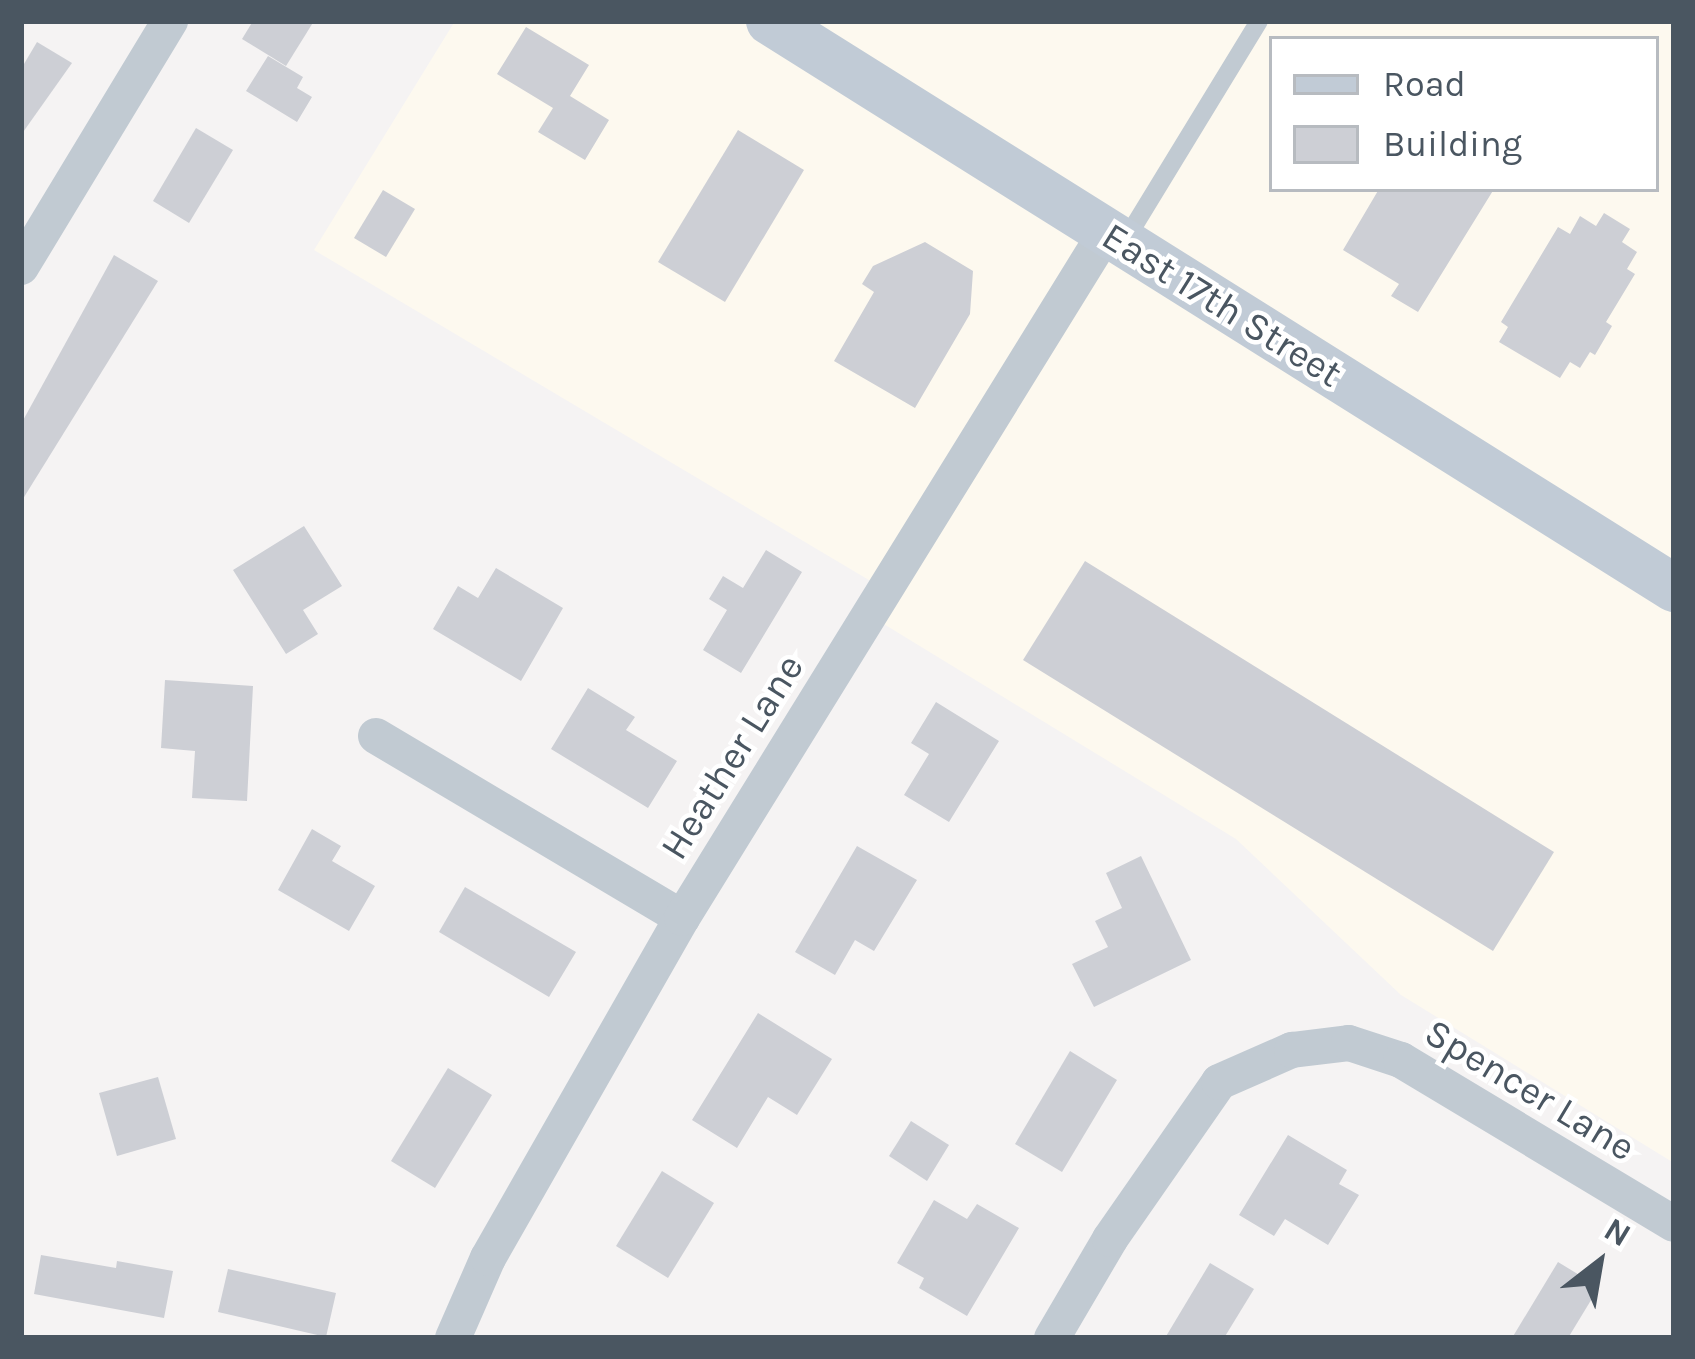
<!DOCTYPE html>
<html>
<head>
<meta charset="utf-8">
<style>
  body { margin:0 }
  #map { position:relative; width:1695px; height:1359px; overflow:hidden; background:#f5f3f3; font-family:Karla,sans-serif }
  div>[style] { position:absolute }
  .commercial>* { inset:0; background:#fdf9ef }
  .building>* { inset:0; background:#cdcfd5 }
  .service>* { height:18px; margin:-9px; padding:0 9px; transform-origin:9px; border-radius:9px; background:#c1cad2 }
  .minor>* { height:36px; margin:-18px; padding:0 18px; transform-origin:18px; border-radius:18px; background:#c1cad2 }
  .secondary>* { height:48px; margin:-24px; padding:0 24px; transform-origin:24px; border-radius:24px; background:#c1cbd6 }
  span { translate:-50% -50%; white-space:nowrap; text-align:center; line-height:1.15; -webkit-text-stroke:9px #fff; paint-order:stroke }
  .street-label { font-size:39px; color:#4a5661 }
  .frame { position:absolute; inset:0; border:24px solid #4a5661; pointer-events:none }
  .legend { position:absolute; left:1269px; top:36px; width:390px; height:156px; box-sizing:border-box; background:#fff; border:3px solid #b7bbc0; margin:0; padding:15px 21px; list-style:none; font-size:36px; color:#4a5661 }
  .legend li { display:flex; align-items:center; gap:24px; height:60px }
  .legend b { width:60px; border:3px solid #b7bbc0 }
  .north { position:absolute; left:1539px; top:1203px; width:120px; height:120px; -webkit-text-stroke:9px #fff; paint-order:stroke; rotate:31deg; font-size:33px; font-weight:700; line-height:48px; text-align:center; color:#4a5661 }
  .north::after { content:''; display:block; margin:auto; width:42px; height:54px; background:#4a5661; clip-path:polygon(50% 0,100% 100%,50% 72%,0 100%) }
</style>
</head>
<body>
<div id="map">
  <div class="commercial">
    <i style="clip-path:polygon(evenodd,455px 21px,1674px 21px,1674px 1163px,1401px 995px,1236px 839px,869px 615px,884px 589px,314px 250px,455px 21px,1272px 39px,1656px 39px,1656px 189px,1272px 189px,1272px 39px)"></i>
  </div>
  <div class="building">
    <i style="clip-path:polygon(253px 21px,314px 21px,286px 66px,242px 39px)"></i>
    <i style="clip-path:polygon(526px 27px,589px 65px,570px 96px,609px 120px,585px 160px,538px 132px,553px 108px,497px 74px)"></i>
    <i style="clip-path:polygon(37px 42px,72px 63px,21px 135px,21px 69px)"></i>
    <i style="clip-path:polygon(268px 56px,303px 77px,297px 88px,312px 97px,297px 122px,246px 91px)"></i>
    <i style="clip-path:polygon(196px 128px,233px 150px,189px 223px,153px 201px)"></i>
    <i style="clip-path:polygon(738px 130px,804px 170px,725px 302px,658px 262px)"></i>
    <i style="clip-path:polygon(1379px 189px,1494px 189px,1418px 312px,1391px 296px,1399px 284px,1343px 250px)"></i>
    <i style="clip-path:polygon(383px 190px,415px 209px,386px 257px,354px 238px)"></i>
    <i style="clip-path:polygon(1604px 213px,1630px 229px,1622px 242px,1637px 252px,1627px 269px,1635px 274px,1606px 322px,1612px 326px,1595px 355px,1590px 352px,1580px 368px,1570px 362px,1560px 378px,1499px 342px,1508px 327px,1501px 322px,1558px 227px,1570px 234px,1580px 216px,1596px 226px)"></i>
    <i style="clip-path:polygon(925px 242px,973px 271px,970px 314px,915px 408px,834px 361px,874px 292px,862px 284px,873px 266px)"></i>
    <i style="clip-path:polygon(114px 255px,158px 281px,21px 502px,21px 424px)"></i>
    <i style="clip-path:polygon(304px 526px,342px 586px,303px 610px,318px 634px,286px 654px,233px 570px)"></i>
    <i style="clip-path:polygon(766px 550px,802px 572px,741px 673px,703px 650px,727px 610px,709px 599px,723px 576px,743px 588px)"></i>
    <i style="clip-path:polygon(1085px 561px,1554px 852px,1493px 951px,1023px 660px)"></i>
    <i style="clip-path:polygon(496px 568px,563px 608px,521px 681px,433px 629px,458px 586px,478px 598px)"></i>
    <i style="clip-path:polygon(165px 680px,253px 686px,247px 801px,192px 798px,195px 751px,161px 748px)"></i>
    <i style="clip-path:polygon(588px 688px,635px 717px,626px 730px,677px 761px,648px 808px,551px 749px)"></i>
    <i style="clip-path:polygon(936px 702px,999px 741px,949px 822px,904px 795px,929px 754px,911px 743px)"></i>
    <i style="clip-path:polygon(312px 829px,341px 846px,332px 861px,375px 886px,349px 931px,278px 890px)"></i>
    <i style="clip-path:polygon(857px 846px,917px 880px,874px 951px,855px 940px,835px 975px,795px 952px)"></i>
    <i style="clip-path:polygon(1141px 856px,1191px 960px,1094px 1007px,1072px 964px,1108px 947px,1095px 921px,1122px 908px,1106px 873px)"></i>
    <i style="clip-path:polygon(465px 887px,576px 952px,549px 997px,439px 932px)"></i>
    <i style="clip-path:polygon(758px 1013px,832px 1059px,797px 1115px,768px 1097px,737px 1148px,692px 1120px)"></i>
    <i style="clip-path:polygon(1070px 1051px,1117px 1080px,1062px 1172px,1015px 1144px)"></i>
    <i style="clip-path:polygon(448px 1068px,492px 1095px,435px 1188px,391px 1161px)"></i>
    <i style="clip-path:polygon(158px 1077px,176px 1139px,117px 1156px,99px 1093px)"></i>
    <i style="clip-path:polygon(911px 1121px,949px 1145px,927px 1181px,889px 1156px)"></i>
    <i style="clip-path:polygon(1288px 1135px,1347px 1170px,1339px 1184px,1359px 1195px,1328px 1245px,1285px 1219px,1274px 1236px,1239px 1215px)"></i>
    <i style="clip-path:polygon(662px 1171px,714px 1203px,668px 1278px,616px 1246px)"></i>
    <i style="clip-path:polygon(934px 1200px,967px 1219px,977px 1204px,1019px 1228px,967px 1316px,919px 1288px,924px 1278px,897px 1263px)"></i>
    <i style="clip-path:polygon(41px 1255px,116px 1268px,117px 1261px,173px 1271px,164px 1318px,34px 1294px)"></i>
    <i style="clip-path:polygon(1558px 1262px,1599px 1287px,1568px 1338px,1512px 1338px)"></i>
    <i style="clip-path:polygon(1210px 1263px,1254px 1289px,1224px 1338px,1165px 1338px)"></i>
    <i style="clip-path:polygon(228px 1269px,336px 1293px,326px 1337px,218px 1312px)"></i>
  </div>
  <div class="service">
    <i style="left:1126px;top:239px;width:255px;rotate:-58.6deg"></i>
  </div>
  <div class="minor">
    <i style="left:21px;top:267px;width:288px;rotate:-58.8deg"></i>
    <i style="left:376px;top:736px;width:356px;rotate:30.7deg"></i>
    <i style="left:453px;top:1338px;width:87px;rotate:-66.4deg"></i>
    <i style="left:488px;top:1258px;width:391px;rotate:-60.3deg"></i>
    <i style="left:682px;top:918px;width:806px;rotate:-58.28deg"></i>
    <i style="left:1052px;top:1338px;width:115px;rotate:-59.6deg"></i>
    <i style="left:1110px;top:1239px;width:191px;rotate:-55.2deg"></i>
    <i style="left:1219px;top:1082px;width:80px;rotate:-23.7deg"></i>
    <i style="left:1292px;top:1050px;width:57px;rotate:-7deg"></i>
    <i style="left:1349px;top:1043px;width:55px;rotate:18.1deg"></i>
    <i style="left:1401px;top:1060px;width:318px;rotate:31deg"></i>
  </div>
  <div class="secondary">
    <i style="left:770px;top:21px;width:1067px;rotate:32.1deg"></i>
  </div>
  <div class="street-label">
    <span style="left:1222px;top:305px;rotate:32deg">East 17th Street</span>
    <span style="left:732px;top:757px;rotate:-58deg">Heather Lane</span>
    <span style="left:1530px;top:1090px;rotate:31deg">Spencer Lane</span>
  </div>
  <div class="frame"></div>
  <ul class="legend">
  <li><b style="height:15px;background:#c1cbd6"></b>Road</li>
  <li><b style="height:33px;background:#cdcfd5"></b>Building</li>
  </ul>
  <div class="north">N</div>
</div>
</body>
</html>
